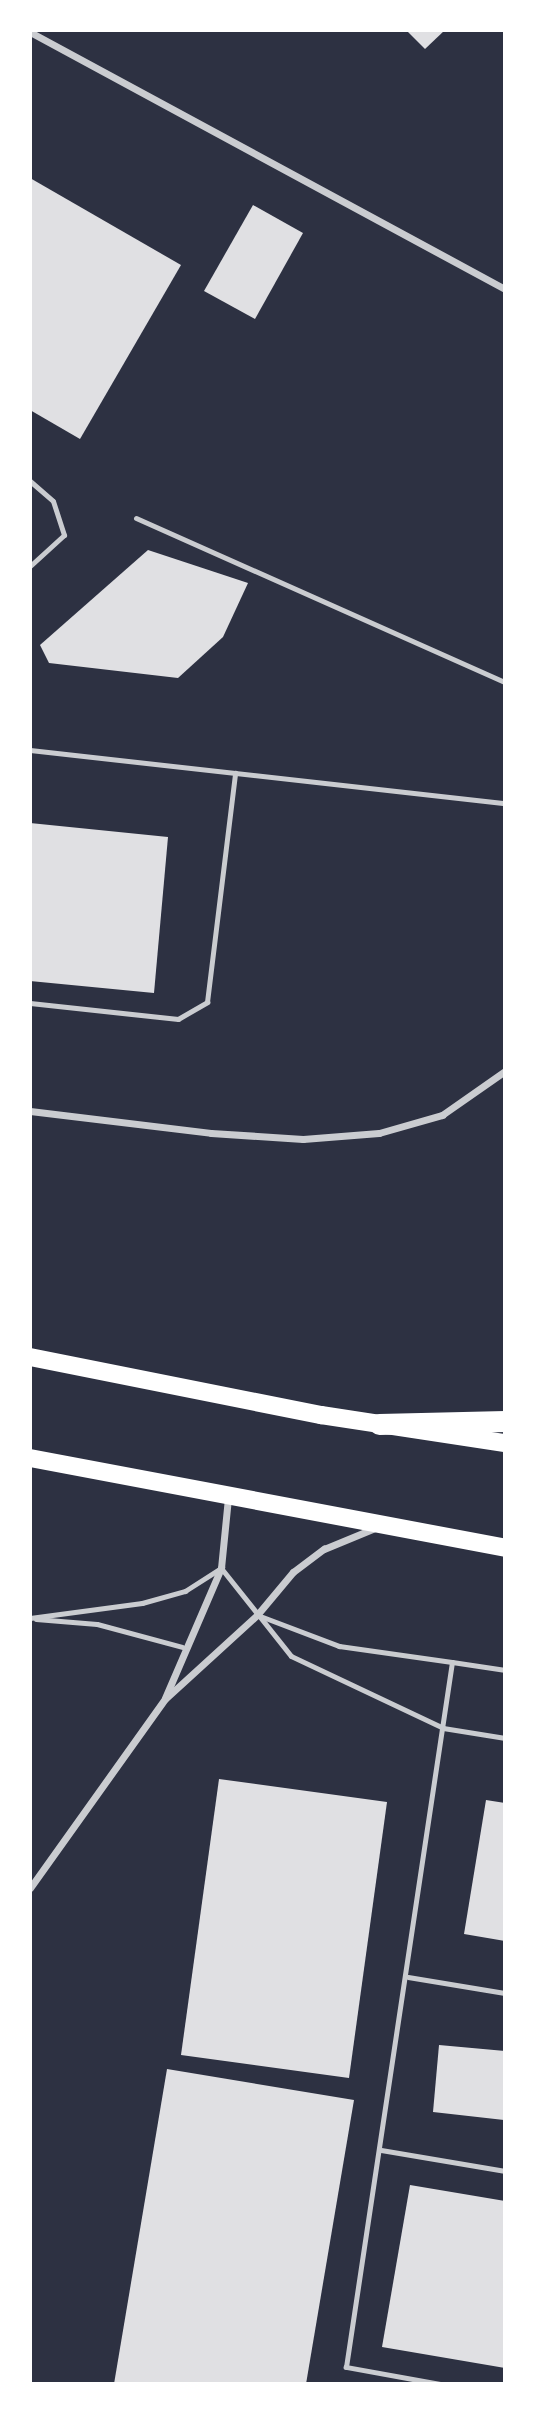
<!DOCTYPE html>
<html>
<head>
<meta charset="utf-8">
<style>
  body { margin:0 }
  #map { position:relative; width:535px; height:2414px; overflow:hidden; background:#2d3142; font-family:Helvetica,sans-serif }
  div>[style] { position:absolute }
  .building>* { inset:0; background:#e0e0e3 }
  .service>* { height:5px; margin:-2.5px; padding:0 2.5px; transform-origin:2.5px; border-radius:2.5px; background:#caccd0 }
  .minor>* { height:7px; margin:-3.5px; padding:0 3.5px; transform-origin:3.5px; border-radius:3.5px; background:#caccd0 }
  .primary>* { height:18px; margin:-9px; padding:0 9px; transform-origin:9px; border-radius:9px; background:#fff }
  .motorway>* { height:21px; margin:-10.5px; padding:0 10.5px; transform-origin:10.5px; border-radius:10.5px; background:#fff }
  span { translate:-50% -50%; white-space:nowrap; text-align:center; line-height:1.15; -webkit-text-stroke:6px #fff; paint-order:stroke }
  .frame { position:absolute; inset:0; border:32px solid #fff; pointer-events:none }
</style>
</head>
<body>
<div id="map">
  <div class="building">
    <i style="clip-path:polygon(406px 30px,445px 30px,425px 49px)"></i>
    <i style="clip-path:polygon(30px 178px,181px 265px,80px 439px,30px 410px)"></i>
    <i style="clip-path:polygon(253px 205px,303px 233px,255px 319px,204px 291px)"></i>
    <i style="clip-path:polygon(148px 550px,248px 583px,223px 637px,178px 678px,49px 663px,40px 645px)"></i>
    <i style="clip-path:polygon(30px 823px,168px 837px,154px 993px,30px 981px)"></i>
    <i style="clip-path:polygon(219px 1779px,387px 1802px,349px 2078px,181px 2055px)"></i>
    <i style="clip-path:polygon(486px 1800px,505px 1803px,505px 1941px,464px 1934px)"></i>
    <i style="clip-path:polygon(439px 2045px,505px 2051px,504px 2120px,433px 2112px)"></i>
    <i style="clip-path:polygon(167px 2069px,354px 2100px,306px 2384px,114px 2384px)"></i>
    <i style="clip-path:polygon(410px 2185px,505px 2201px,505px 2368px,382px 2347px)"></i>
  </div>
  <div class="service">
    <i style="left:30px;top:481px;width:30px;rotate:41deg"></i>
    <i style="left:53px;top:501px;width:36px;rotate:72deg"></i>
    <i style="left:64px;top:535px;width:46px;rotate:137.6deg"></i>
    <i style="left:136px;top:518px;width:404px;rotate:24deg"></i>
    <i style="left:30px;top:750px;width:478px;rotate:6.4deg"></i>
    <i style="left:30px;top:1003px;width:149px;rotate:6.2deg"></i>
    <i style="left:178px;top:1019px;width:34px;rotate:-30deg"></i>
    <i style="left:207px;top:1002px;width:231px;rotate:-83deg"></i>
    <i style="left:260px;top:1616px;width:85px;rotate:20.8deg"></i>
    <i style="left:339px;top:1646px;width:114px;rotate:8.1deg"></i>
    <i style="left:30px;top:1618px;width:113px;rotate:-7.6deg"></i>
    <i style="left:142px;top:1603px;width:45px;rotate:-15.6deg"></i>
    <i style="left:185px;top:1591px;width:43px;rotate:-32.6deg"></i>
    <i style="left:221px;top:1568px;width:112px;rotate:51.5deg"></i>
    <i style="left:291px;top:1656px;width:168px;rotate:25.3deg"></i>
    <i style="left:443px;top:1728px;width:63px;rotate:9.2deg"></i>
    <i style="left:36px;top:1619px;width:61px;rotate:4.7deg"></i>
    <i style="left:97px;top:1624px;width:88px;rotate:15.1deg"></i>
    <i style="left:408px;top:1977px;width:98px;rotate:9.4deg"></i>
    <i style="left:381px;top:2150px;width:126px;rotate:9.6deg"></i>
    <i style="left:440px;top:2384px;width:96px;rotate:-169.7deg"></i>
    <i style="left:346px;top:2367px;width:713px;rotate:-81.45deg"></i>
    <i style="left:452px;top:1662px;width:54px;rotate:8.6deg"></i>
  </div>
  <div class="minor">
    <i style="left:30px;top:32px;width:540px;rotate:28.42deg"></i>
    <i style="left:30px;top:1111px;width:182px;rotate:6.9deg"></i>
    <i style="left:211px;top:1133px;width:92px;rotate:3.7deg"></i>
    <i style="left:303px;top:1139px;width:76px;rotate:-4.5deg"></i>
    <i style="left:379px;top:1133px;width:66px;rotate:-15.9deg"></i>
    <i style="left:442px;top:1115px;width:77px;rotate:-34.9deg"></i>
    <i style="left:165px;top:1698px;width:142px;rotate:-66.7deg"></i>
    <i style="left:221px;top:1568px;width:70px;rotate:-84.3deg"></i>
    <i style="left:30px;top:1888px;width:232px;rotate:-54.5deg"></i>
    <i style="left:165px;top:1699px;width:125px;rotate:-42.4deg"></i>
    <i style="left:257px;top:1615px;width:56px;rotate:-50.1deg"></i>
    <i style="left:293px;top:1572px;width:39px;rotate:-37deg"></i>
    <i style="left:324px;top:1549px;width:55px;rotate:-22.4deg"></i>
  </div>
  <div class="primary">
    <i style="left:30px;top:1357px;width:297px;rotate:11.3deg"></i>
    <i style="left:321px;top:1415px;width:186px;rotate:8.7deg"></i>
    <i style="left:30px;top:1458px;width:483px;rotate:10.7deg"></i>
  </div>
  <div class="motorway">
    <i style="left:379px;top:1424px;width:126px;rotate:-1.4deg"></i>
  </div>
  <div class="frame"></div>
</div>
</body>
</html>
